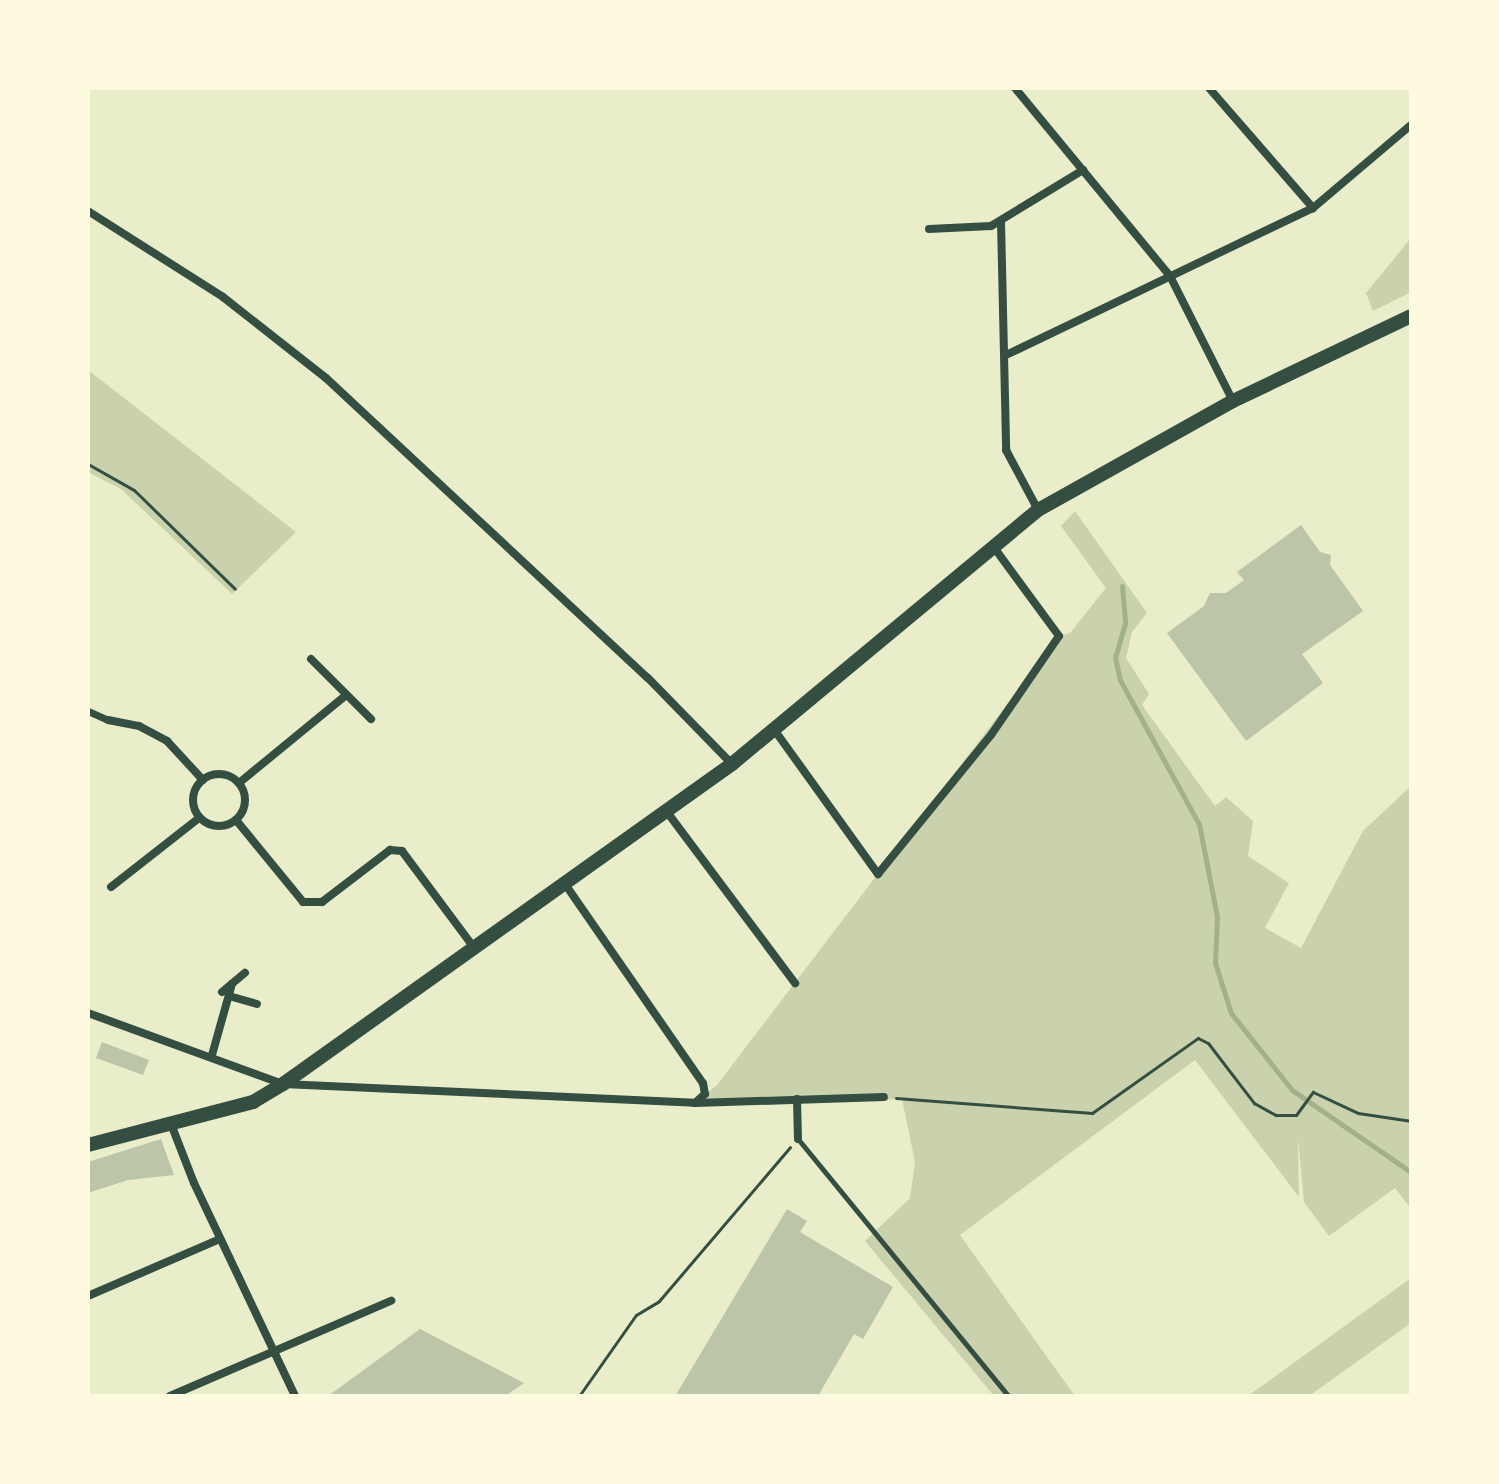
<!DOCTYPE html>
<html>
<head>
<meta charset="utf-8">
<style>
  body { margin:0 }
  #map { position:relative; width:1499px; height:1484px; overflow:hidden; background:#e9edc9; font-family:Raleway,sans-serif }
  div>[style] { position:absolute }
  .green>* { inset:0; background:#cad2ad }
  .stream>* { height:5px; margin:-2.5px; padding:0 2.5px; transform-origin:2.5px; border-radius:2.5px; background:#a3b18a }
  .building>* { inset:0; background:#bcc5a7 }
  .path>* { height:3px; margin:-1.5px; padding:0 1.5px; transform-origin:1.5px; border-radius:1.5px; background:#344e41 }
  .service>* { height:5px; margin:-2.5px; padding:0 2.5px; transform-origin:2.5px; border-radius:2.5px; background:#344e41 }
  .pedestrian>* { height:7px; margin:-3.5px; padding:0 3.5px; transform-origin:3.5px; border-radius:3.5px; background:#344e41 }
  .minor>* { height:8px; margin:-4px; padding:0 4px; transform-origin:4px; border-radius:4px; background:#344e41 }
  .minor>.ring { margin:-4px; padding:0; box-sizing:content-box; background:none; border:8px solid #344e41; border-radius:50% }
  .primary>* { height:14px; margin:-7px; padding:0 7px; transform-origin:7px; border-radius:7px; background:#344e41 }
  span { translate:-50% -50%; white-space:nowrap; text-align:center; line-height:1.15; -webkit-text-stroke:6px #fefae0; paint-order:stroke }
  .frame { position:absolute; inset:0; border:90px solid #fefae0; pointer-events:none }
</style>
</head>
<body>
<div id="map">
  <div class="green">
    <i style="clip-path:polygon(1411px 238px,1411px 292px,1373px 311px,1366px 293px)"></i>
    <i style="clip-path:polygon(88px 370px,296px 532px,232px 594px,121px 489px,88px 472px)"></i>
    <i style="clip-path:polygon(1075px 511px,1147px 613px,1132px 632px,1126px 658px,1149px 694px,1142px 705px,1215px 806px,1226px 797px,1253px 821px,1248px 856px,1289px 883px,1265px 928px,1301px 948px,1363px 831px,1411px 786px,1411px 1209px,1395px 1188px,1329px 1236px,1304px 1202px,1298px 1138px,1299px 1197px,1195px 1060px,960px 1235px,1075px 1396px,994px 1396px,865px 1241px,910px 1198px,915px 1162px,902px 1099px,695px 1103px,717px 1085px,1059px 636px,1070px 633px,1106px 588px,1061px 526px)"></i>
    <i style="clip-path:polygon(1411px 1278px,1411px 1323px,1309px 1396px,1248px 1396px)"></i>
  </div>
  <div class="stream">
    <i style="left:1122px;top:586px;width:37px;rotate:85deg"></i>
    <i style="left:1125px;top:623px;width:35px;rotate:106deg"></i>
    <i style="left:1115px;top:657px;width:24px;rotate:78deg"></i>
    <i style="left:1120px;top:680px;width:164px;rotate:61.3deg"></i>
    <i style="left:1199px;top:824px;width:95px;rotate:79deg"></i>
    <i style="left:1217px;top:917px;width:46px;rotate:92.5deg"></i>
    <i style="left:1215px;top:963px;width:52px;rotate:72.3deg"></i>
    <i style="left:1231px;top:1013px;width:98px;rotate:51.6deg"></i>
    <i style="left:1292px;top:1090px;width:145px;rotate:34.6deg"></i>
  </div>
  <div class="building">
    <i style="clip-path:polygon(1301px 525px,1320px 552px,1331px 555px,1330px 565px,1363px 611px,1302px 654px,1323px 683px,1246px 741px,1167px 633px,1204px 606px,1210px 593px,1226px 593px,1244px 580px,1237px 572px)"></i>
    <i style="clip-path:polygon(102px 1042px,149px 1060px,143px 1075px,96px 1058px)"></i>
    <i style="clip-path:polygon(161px 1139px,174px 1175px,128px 1180px,88px 1193px,88px 1162px)"></i>
    <i style="clip-path:polygon(787px 1209px,807px 1221px,800px 1232px,893px 1287px,863px 1339px,854px 1334px,818px 1396px,681px 1396px,677px 1393px)"></i>
    <i style="clip-path:polygon(420px 1329px,524px 1383px,505px 1396px,328px 1396px)"></i>
  </div>
  <div class="path">
    <i style="left:88px;top:464px;width:53px;rotate:29.5deg"></i>
    <i style="left:134px;top:490px;width:141px;rotate:44.4deg"></i>
    <i style="left:896px;top:1098px;width:197px;rotate:4.4deg"></i>
    <i style="left:1092px;top:1113px;width:130px;rotate:-35.3deg"></i>
    <i style="left:1198px;top:1038px;width:11px;rotate:27deg"></i>
    <i style="left:1208px;top:1043px;width:76px;rotate:52.5deg"></i>
    <i style="left:1254px;top:1103px;width:25px;rotate:29deg"></i>
    <i style="left:1276px;top:1115px;width:20px"></i>
    <i style="left:1296px;top:1115px;width:29px;rotate:-54deg"></i>
    <i style="left:1313px;top:1092px;width:50px;rotate:25deg"></i>
    <i style="left:1358px;top:1113px;width:54px;rotate:8.6deg"></i>
    <i style="left:579px;top:1396px;width:99px;rotate:-54.9deg"></i>
    <i style="left:636px;top:1315px;width:27px;rotate:-31deg"></i>
    <i style="left:659px;top:1301px;width:202px;rotate:-49.6deg"></i>
  </div>
  <div class="service">
    <i style="left:798px;top:1139px;width:332px;rotate:50.7deg"></i>
  </div>
  <div class="pedestrian">
    <i style="left:88px;top:711px;width:22px;rotate:24deg"></i>
  </div>
  <div class="minor">
    <i style="left:1015px;top:88px;width:244px;rotate:50.5deg"></i>
    <i style="left:1170px;top:276px;width:140px;rotate:63.3deg"></i>
    <i style="left:1209px;top:88px;width:159px;rotate:49.1deg"></i>
    <i style="left:88px;top:211px;width:160px;rotate:32.5deg"></i>
    <i style="left:223px;top:297px;width:131px;rotate:38.2deg"></i>
    <i style="left:326px;top:378px;width:440px;rotate:43deg"></i>
    <i style="left:648px;top:678px;width:120px;rotate:45.7deg"></i>
    <i style="left:1001px;top:222px;width:228px;rotate:88.7deg"></i>
    <i style="left:1006px;top:450px;width:68px;rotate:61.9deg"></i>
    <i style="left:929px;top:229px;width:62px;rotate:-2.8deg"></i>
    <i style="left:991px;top:226px;width:108px;rotate:-31.3deg"></i>
    <i style="left:1006px;top:355px;width:340px;rotate:-25.6deg"></i>
    <i style="left:1313px;top:208px;width:128px;rotate:-40.3deg"></i>
    <i style="left:311px;top:659px;width:85px;rotate:45deg"></i>
    <i style="left:108px;top:720px;width:32px;rotate:11deg"></i>
    <i style="left:139px;top:726px;width:32px;rotate:28deg"></i>
    <i style="left:167px;top:741px;width:53px;rotate:47.3deg"></i>
    <i style="left:773px;top:728px;width:180px;rotate:54.3deg"></i>
    <i style="left:878px;top:874px;width:179px;rotate:-50.9deg"></i>
    <i style="left:991px;top:735px;width:120px;rotate:-55.5deg"></i>
    <i style="left:1059px;top:636px;width:112px;rotate:-126.3deg"></i>
    <i class="ring" style="left:193px;top:774px;width:44px;height:44px"></i>
    <i style="left:239px;top:783px;width:137px;rotate:-39.4deg"></i>
    <i style="left:667px;top:812px;width:214px;rotate:53.2deg"></i>
    <i style="left:236px;top:820px;width:106px;rotate:50.7deg"></i>
    <i style="left:303px;top:902px;width:19px"></i>
    <i style="left:322px;top:902px;width:86px;rotate:-37.4deg"></i>
    <i style="left:390px;top:850px;width:12px;rotate:5deg"></i>
    <i style="left:402px;top:851px;width:122px;rotate:53.3deg"></i>
    <i style="left:565px;top:884px;width:242px;rotate:55.3deg"></i>
    <i style="left:703px;top:1083px;width:11px;rotate:80deg"></i>
    <i style="left:705px;top:1094px;width:12px;rotate:138deg"></i>
    <i style="left:111px;top:887px;width:112px;rotate:-38.1deg"></i>
    <i style="left:222px;top:992px;width:30px;rotate:-40deg"></i>
    <i style="left:229px;top:996px;width:29px;rotate:16deg"></i>
    <i style="left:88px;top:1013px;width:208px;rotate:20deg"></i>
    <i style="left:283px;top:1084px;width:412px;rotate:2.6deg"></i>
    <i style="left:695px;top:1103px;width:189px;rotate:-1.8deg"></i>
    <i style="left:212px;top:1055px;width:74px;rotate:-74.3deg"></i>
    <i style="left:797px;top:1099px;width:40px;rotate:88.6deg"></i>
    <i style="left:171px;top:1124px;width:63px;rotate:68.7deg"></i>
    <i style="left:194px;top:1183px;width:236px;rotate:64.6deg"></i>
    <i style="left:88px;top:1296px;width:144px;rotate:-23.4deg"></i>
    <i style="left:170px;top:1396px;width:241px;rotate:-23.3deg"></i>
  </div>
  <div class="primary">
    <i style="left:88px;top:1145px;width:171px;rotate:-14.6deg"></i>
    <i style="left:253px;top:1102px;width:35px;rotate:-31deg"></i>
    <i style="left:283px;top:1084px;width:551px;rotate:-35.48deg"></i>
    <i style="left:732px;top:764px;width:398px;rotate:-39.7deg"></i>
    <i style="left:1038px;top:510px;width:223px;rotate:-29.2deg"></i>
    <i style="left:1233px;top:401px;width:197px;rotate:-25.5deg"></i>
  </div>
  <div class="frame"></div>
</div>
</body>
</html>
